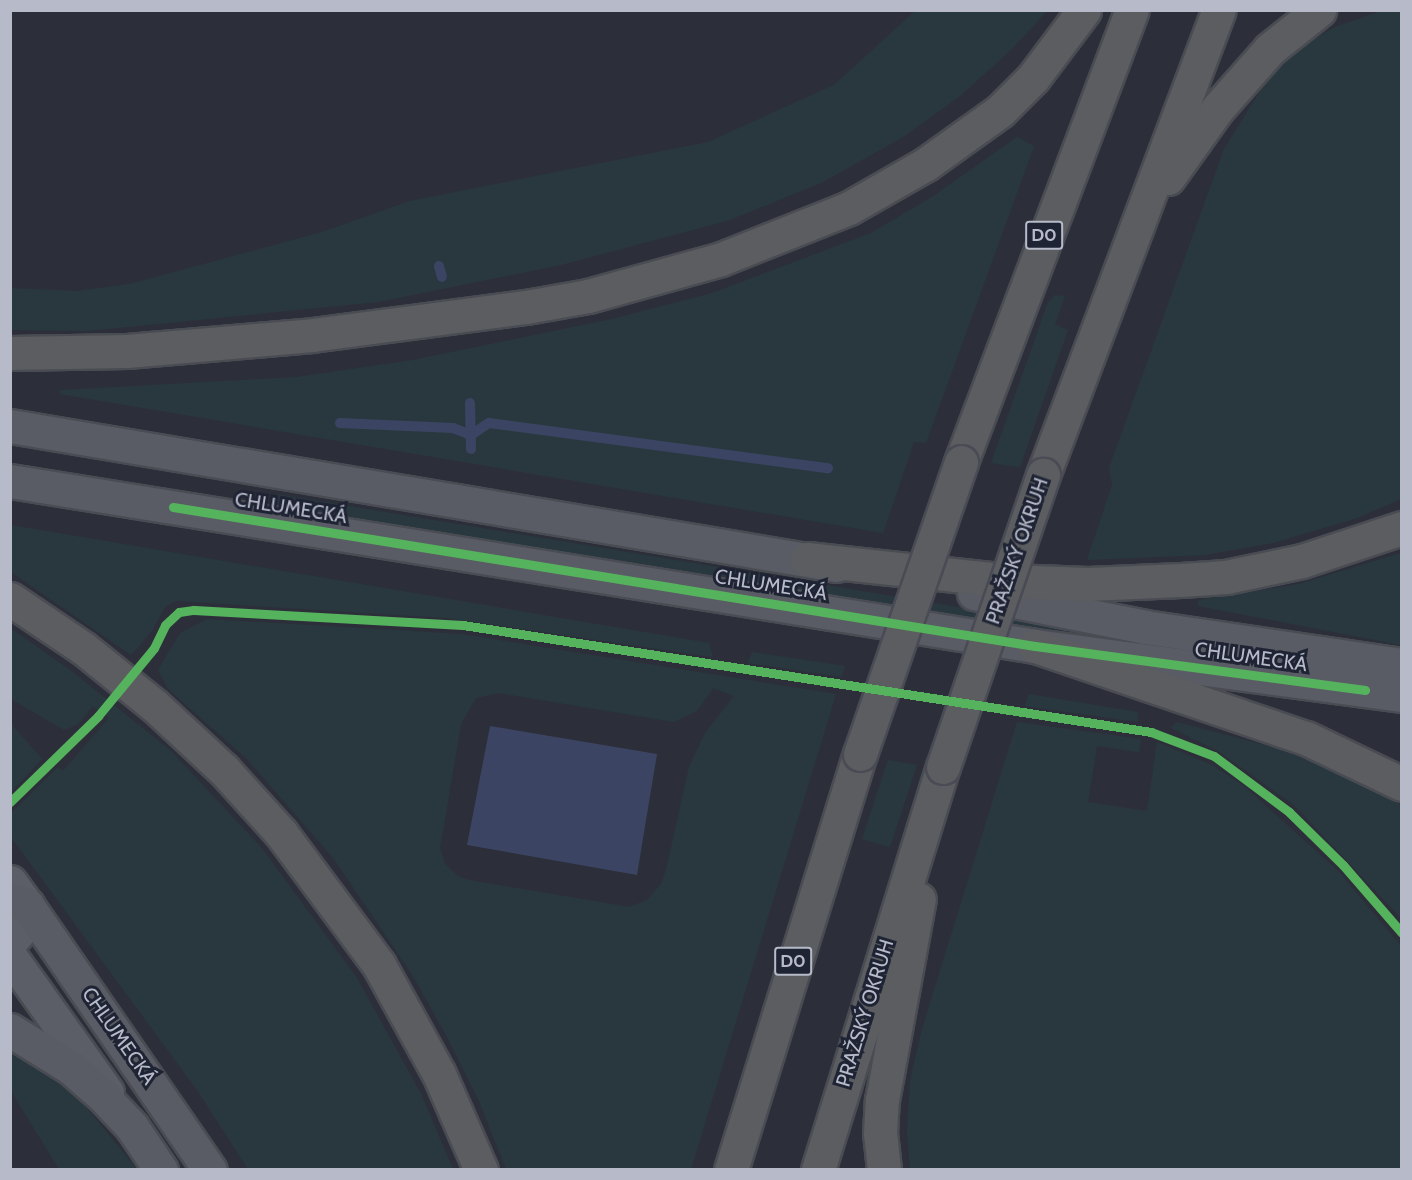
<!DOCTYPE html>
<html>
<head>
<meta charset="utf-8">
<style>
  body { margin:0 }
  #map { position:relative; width:1412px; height:1180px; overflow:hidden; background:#2c2f39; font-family:Cabin,sans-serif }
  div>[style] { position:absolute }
  .green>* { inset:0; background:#29383f }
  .water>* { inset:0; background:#3b4563 }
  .stream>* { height:10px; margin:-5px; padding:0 5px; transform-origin:5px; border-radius:5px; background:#3b4563 }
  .roads { filter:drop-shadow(2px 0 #4a4c53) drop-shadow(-2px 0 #4a4c53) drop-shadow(0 2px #4a4c53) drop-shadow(0 -2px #4a4c53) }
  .tertiary>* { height:33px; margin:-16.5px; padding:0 16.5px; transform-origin:16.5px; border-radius:16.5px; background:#5c5e67 }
  .secondary>* { height:33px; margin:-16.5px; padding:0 16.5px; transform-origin:16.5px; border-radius:16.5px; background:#5a5c65 }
  .motorway>* { height:33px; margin:-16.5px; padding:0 16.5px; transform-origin:16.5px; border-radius:16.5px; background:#5b5d60 }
  .bridges { filter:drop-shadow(2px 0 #494b55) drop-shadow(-2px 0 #494b55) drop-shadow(0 2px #494b55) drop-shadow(0 -2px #494b55) }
  .motorway-bridge>* { height:33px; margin:-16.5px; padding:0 16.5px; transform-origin:16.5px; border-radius:16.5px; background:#5b5d60 }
  .cycleway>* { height:9px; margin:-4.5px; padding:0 4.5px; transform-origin:4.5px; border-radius:4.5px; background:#56b35d }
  span { translate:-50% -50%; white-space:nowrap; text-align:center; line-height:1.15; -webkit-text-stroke:6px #1f2434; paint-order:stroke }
  .shield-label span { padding:2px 4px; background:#1f2434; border:2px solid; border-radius:4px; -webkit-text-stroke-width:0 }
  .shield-label { font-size:18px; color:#b6bac9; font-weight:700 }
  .street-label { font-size:20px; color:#b6bac9 }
  .frame { position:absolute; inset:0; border:12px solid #b6bac9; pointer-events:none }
</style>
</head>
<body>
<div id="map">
  <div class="green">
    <i style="clip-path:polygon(1384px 10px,1402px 11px,1401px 499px,1357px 518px,1273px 543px,1205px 555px,1087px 560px,1112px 485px,1109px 468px,1224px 149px,1267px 80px,1302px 45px,1335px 27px)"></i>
    <i style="clip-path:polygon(915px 11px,1047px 11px,1013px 48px,960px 96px,903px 137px,823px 182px,730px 220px,561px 265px,378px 302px,87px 331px,11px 330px,11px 288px,77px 291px,130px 284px,322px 232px,410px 201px,708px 142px,834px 85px)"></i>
    <i style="clip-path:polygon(1017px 137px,1034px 146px,926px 443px,914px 442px,883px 533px,60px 394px,61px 390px,297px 377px,413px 360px,612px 319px,712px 293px,871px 233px,932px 197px)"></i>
    <i style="clip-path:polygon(1055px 295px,1065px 296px,1055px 324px,1068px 330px,1020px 467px,991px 463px,1048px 302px)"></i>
    <i style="clip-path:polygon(277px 494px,1199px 647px,1198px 657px,276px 508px,272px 500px)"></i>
    <i style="clip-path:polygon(11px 525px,709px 643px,713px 657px,446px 618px,176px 601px,165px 607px,152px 631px,131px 655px,11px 572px)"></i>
    <i style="clip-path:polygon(1401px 553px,1401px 645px,1198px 606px,1198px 600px,1299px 584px)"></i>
    <i style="clip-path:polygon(evenodd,207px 619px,462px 634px,836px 694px,691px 1169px,506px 1169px,479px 1101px,446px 1035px,413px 976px,334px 859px,246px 758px,168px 689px,158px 670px,180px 633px,207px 619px,713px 688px,734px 696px,705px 733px,689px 767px,666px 870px,661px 884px,647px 900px,629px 907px,469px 880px,458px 876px,445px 864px,440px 848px,461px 724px,476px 698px,499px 693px,674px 722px,697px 711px,713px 688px)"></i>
    <i style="clip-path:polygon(10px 628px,70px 670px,170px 750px,261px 847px,357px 978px,421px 1094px,453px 1169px,248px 1169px,197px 1090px,11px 837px,11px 813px,58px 767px,63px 771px,109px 718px,93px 706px,78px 724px,64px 730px,11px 699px)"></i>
    <i style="clip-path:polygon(752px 652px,845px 666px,842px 677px,748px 663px)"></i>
    <i style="clip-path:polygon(1029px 694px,1138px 712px,1138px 722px,1025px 706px)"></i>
    <i style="clip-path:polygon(1017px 722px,1141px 739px,1139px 752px,1097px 746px,1088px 802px,1147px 811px,1157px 742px,1212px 765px,1245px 787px,1338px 871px,1401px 946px,1401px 1169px,910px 1169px,907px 1131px,910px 1081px,922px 1029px)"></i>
    <i style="clip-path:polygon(1177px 722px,1276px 748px,1337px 771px,1401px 805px,1401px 918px,1294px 805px,1218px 751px,1171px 728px)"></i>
    <i style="clip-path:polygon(11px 724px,42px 759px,11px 792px,10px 792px)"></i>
    <i style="clip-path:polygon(888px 760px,917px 765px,890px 847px,862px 839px)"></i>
    <i style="clip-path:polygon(10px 1051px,50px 1075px,81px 1101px,137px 1169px,59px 1169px,11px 1091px)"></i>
  </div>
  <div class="water">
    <i style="clip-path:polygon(490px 726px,657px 754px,637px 875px,467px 845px)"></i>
  </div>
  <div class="stream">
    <i style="left:439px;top:266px;width:11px;rotate:75deg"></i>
    <i style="left:470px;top:403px;width:46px;rotate:88.8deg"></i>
    <i style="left:340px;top:423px;width:113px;rotate:2.5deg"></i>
    <i style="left:453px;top:428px;width:19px;rotate:21deg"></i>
    <i style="left:471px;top:435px;width:22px;rotate:-34deg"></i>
    <i style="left:489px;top:423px;width:342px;rotate:7.6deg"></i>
  </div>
  <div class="roads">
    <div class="tertiary">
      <i style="left:10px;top:882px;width:29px;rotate:54deg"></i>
      <i style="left:27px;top:905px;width:24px;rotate:102deg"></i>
      <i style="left:22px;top:928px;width:18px;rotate:131deg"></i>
      <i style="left:10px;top:956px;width:167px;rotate:54.5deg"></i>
    </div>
    <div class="secondary">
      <i style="left:10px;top:426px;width:838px;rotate:9.55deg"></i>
      <i style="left:10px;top:481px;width:1038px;rotate:9.14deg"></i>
      <i style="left:1035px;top:646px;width:370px;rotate:7.6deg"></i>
      <i style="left:974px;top:593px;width:174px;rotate:11.2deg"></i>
      <i style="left:1145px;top:627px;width:260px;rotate:8.4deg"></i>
      <i style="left:10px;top:900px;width:18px;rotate:16deg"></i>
      <i style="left:27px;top:905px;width:322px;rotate:55.4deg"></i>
      <i style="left:10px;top:1030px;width:72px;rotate:31.9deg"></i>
      <i style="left:71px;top:1068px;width:41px;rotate:41.1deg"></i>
      <i style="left:102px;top:1095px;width:44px;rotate:46.8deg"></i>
      <i style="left:132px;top:1127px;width:52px;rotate:56deg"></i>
    </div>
    <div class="motorway">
      <i style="left:1168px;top:178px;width:86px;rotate:-54.5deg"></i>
      <i style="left:1218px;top:108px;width:79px;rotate:-48.6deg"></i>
      <i style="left:1270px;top:49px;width:63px;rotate:-38.5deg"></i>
      <i style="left:10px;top:353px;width:117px;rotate:-1deg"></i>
      <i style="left:127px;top:351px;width:186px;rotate:-4.9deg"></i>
      <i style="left:312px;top:335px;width:216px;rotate:-7.5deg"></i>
      <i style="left:526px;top:307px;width:63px;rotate:-10.1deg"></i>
      <i style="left:588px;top:296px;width:138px;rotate:-15.5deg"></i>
      <i style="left:721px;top:259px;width:138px;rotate:-21.7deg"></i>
      <i style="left:849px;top:208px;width:89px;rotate:-29.7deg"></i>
      <i style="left:926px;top:164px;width:91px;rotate:-35.6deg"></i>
      <i style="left:1000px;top:111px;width:47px;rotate:-45deg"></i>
      <i style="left:1033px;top:78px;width:85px;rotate:-53.1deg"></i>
      <i style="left:961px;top:462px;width:483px;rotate:-69.3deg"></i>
      <i style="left:1043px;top:475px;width:497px;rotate:-69.3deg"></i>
      <i style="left:807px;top:559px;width:205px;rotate:6.2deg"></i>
      <i style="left:1011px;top:581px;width:77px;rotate:2.2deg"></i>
      <i style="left:1088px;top:584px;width:93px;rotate:-2.5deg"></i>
      <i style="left:1181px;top:580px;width:45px;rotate:-3.8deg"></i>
      <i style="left:1226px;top:577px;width:78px;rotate:-11.9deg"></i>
      <i style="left:1302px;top:561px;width:105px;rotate:-18.3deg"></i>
      <i style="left:10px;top:599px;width:88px;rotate:33.9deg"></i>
      <i style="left:83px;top:648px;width:91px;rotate:38.8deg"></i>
      <i style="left:154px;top:705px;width:96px;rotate:42.9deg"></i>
      <i style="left:224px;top:770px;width:85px;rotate:47.9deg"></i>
      <i style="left:281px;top:833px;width:164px;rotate:53.4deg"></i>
      <i style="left:379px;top:965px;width:124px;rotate:61.2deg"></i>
      <i style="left:439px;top:1074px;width:105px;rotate:66.4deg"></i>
      <i style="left:1035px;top:646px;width:286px;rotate:18.8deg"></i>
      <i style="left:1306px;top:738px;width:106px;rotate:25.6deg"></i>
      <i style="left:731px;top:1170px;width:436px;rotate:-72.8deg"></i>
      <i style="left:818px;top:1170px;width:422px;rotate:-72.8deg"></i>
      <i style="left:884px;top:1170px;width:36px;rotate:-96deg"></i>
      <i style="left:880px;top:1134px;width:34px;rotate:-87deg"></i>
      <i style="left:882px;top:1100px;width:204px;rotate:-79.6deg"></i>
    </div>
  </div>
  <div class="bridges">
    <div class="motorway-bridge">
      <i style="left:860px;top:754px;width:309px;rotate:-70.9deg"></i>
      <i style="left:943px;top:767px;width:309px;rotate:-71.1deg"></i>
    </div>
  </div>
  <div class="cycleway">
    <i style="left:173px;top:507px;width:873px;rotate:9.16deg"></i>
    <i style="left:1035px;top:646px;width:333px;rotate:7.6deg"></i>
    <i style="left:10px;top:802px;width:123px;rotate:-44.3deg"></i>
    <i style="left:98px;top:716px;width:88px;rotate:-50.5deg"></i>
    <i style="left:154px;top:648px;width:25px;rotate:-64deg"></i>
    <i style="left:165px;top:625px;width:19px;rotate:-43deg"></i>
    <i style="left:179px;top:612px;width:15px;rotate:-8deg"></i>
    <i style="left:194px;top:610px;width:269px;rotate:3.2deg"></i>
    <i style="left:463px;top:625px;width:696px;rotate:8.84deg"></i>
    <i style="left:1151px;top:732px;width:67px;rotate:20.9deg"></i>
    <i style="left:1214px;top:756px;width:94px;rotate:36.7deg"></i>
    <i style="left:1289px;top:812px;width:76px;rotate:44.5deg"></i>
    <i style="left:1343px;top:865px;width:90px;rotate:49.1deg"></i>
  </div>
  <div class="shield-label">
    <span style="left:1044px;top:235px">D0</span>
    <span style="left:793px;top:961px">D0</span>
  </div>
  <div class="street-label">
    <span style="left:291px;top:508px;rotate:9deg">CHLUMECKÁ</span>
    <span style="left:1017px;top:551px;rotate:-71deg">PRAŽSKÝ OKRUH</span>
    <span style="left:771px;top:585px;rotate:9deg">CHLUMECKÁ</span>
    <span style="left:1251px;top:657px;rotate:8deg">CHLUMECKÁ</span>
    <span style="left:865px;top:1013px;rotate:-73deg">PRAŽSKÝ OKRUH</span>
    <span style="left:119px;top:1036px;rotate:55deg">CHLUMECKÁ</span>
  </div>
  <div class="frame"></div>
</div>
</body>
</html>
